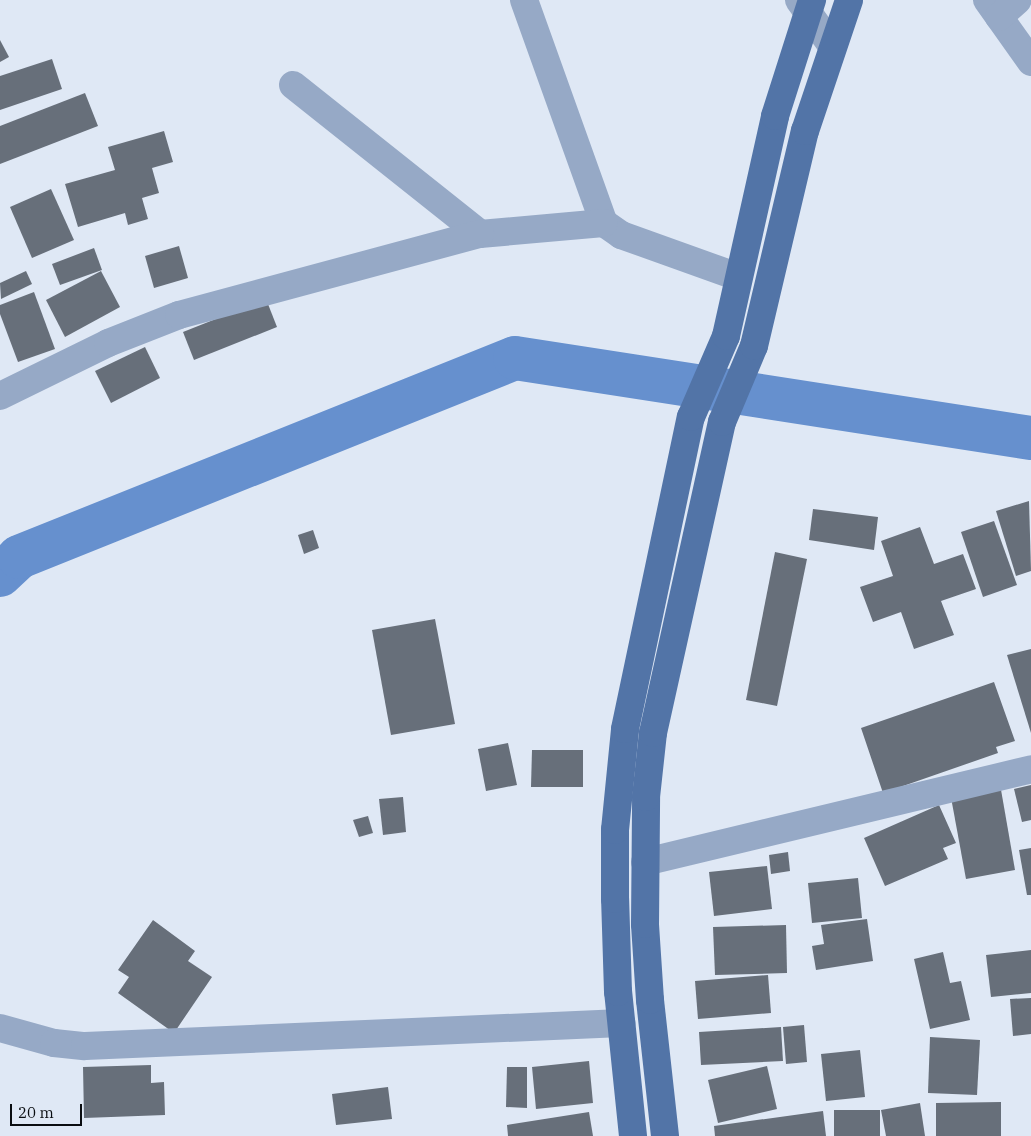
<!DOCTYPE html>
<html>
<head>
<meta charset="utf-8">
<style>
  body { margin:0 }
  #map { position:relative; width:1031px; height:1136px; overflow:hidden; background:#dfe8f5; font-family:"IBM Plex Serif",serif }
  div>[style] { position:absolute }
  .river>* { height:44px; margin:-22px; padding:0 22px; transform-origin:22px; border-radius:22px; background:#6690ce }
  .building>* { inset:0; background:#676f7a }
  .minor>* { height:28px; margin:-14px; padding:0 14px; transform-origin:14px; border-radius:14px; background:#96a9c6 }
  .major>* { height:28px; margin:-14px; padding:0 14px; transform-origin:14px; border-radius:14px; background:#5274a7 }
  span { translate:-50% -50%; white-space:nowrap; text-align:center; line-height:1.15; -webkit-text-stroke:5px #dfe8f5; paint-order:stroke }
  .scale { position:absolute; left:10px; top:1104px; width:72px; height:22px; box-sizing:border-box; border:2px solid #0a0d11; border-top:0; padding-left:6px; font-size:15px; line-height:18px; white-space:nowrap; color:#0a0d11; -webkit-text-stroke:4px #dfe8f5; paint-order:stroke }
</style>
</head>
<body>
<div id="map">
  <div class="river">
    <i style="left:0;top:575px;width:26px;rotate:-43deg"></i>
    <i style="left:19px;top:557px;width:534px;rotate:-21.86deg"></i>
    <i style="left:515px;top:358px;width:522px;rotate:8.81deg"></i>
  </div>
  <div class="building">
    <i style="clip-path:polygon(0 40px,9px 57px,0 62px)"></i>
    <i style="clip-path:polygon(52px 59px,62px 89px,0 110px,0 76px)"></i>
    <i style="clip-path:polygon(85px 93px,98px 126px,0 164px,0 126px)"></i>
    <i style="clip-path:polygon(164px 131px,173px 162px,152px 168px,159px 193px,142px 198px,148px 219px,128px 225px,125px 213px,78px 227px,65px 184px,115px 170px,108px 147px)"></i>
    <i style="clip-path:polygon(51px 189px,74px 240px,32px 258px,10px 207px)"></i>
    <i style="clip-path:polygon(179px 246px,188px 278px,154px 288px,145px 256px)"></i>
    <i style="clip-path:polygon(94px 248px,102px 270px,60px 285px,52px 264px)"></i>
    <i style="clip-path:polygon(26px 271px,32px 284px,1px 299px,0 283px)"></i>
    <i style="clip-path:polygon(101px 271px,120px 307px,65px 337px,46px 300px)"></i>
    <i style="clip-path:polygon(34px 292px,55px 349px,18px 362px,0 314px,0 305px)"></i>
    <i style="clip-path:polygon(266px 299px,277px 327px,194px 360px,183px 332px)"></i>
    <i style="clip-path:polygon(145px 347px,160px 378px,111px 403px,95px 371px)"></i>
    <i style="clip-path:polygon(1029px 501px,1031px 571px,1016px 576px,996px 511px)"></i>
    <i style="clip-path:polygon(813px 509px,878px 517px,874px 550px,809px 540px)"></i>
    <i style="clip-path:polygon(994px 521px,1017px 585px,983px 597px,961px 532px)"></i>
    <i style="clip-path:polygon(920px 527px,934px 564px,963px 554px,976px 589px,941px 601px,954px 635px,914px 649px,901px 612px,873px 622px,860px 587px,893px 576px,881px 541px)"></i>
    <i style="clip-path:polygon(313px 530px,319px 548px,304px 554px,298px 535px)"></i>
    <i style="clip-path:polygon(775px 552px,807px 559px,777px 706px,746px 700px)"></i>
    <i style="clip-path:polygon(435px 619px,455px 724px,391px 735px,372px 630px)"></i>
    <i style="clip-path:polygon(1031px 649px,1031px 733px,1007px 655px)"></i>
    <i style="clip-path:polygon(994px 682px,1015px 741px,996px 747px,998px 753px,883px 793px,861px 728px)"></i>
    <i style="clip-path:polygon(508px 743px,517px 785px,486px 791px,478px 749px)"></i>
    <i style="clip-path:polygon(532px 750px,583px 750px,583px 787px,531px 787px)"></i>
    <i style="clip-path:polygon(1000px 784px,1015px 870px,966px 879px,950px 792px)"></i>
    <i style="clip-path:polygon(1031px 785px,1031px 820px,1022px 822px,1014px 789px)"></i>
    <i style="clip-path:polygon(403px 797px,406px 832px,383px 835px,379px 799px)"></i>
    <i style="clip-path:polygon(939px 805px,956px 843px,943px 848px,948px 859px,885px 886px,864px 838px)"></i>
    <i style="clip-path:polygon(368px 816px,373px 833px,359px 837px,353px 820px)"></i>
    <i style="clip-path:polygon(1031px 848px,1031px 895px,1027px 895px,1019px 850px)"></i>
    <i style="clip-path:polygon(788px 852px,790px 871px,771px 874px,769px 855px)"></i>
    <i style="clip-path:polygon(767px 866px,772px 909px,714px 916px,709px 872px)"></i>
    <i style="clip-path:polygon(858px 878px,862px 918px,812px 923px,808px 883px)"></i>
    <i style="clip-path:polygon(867px 919px,873px 961px,816px 970px,812px 946px,824px 944px,821px 925px)"></i>
    <i style="clip-path:polygon(153px 920px,195px 951px,188px 961px,212px 977px,174px 1033px,118px 993px,129px 977px,118px 970px)"></i>
    <i style="clip-path:polygon(786px 925px,787px 973px,715px 975px,713px 927px)"></i>
    <i style="clip-path:polygon(1031px 950px,1031px 993px,991px 997px,986px 955px)"></i>
    <i style="clip-path:polygon(943px 952px,950px 983px,961px 981px,970px 1020px,930px 1029px,914px 959px)"></i>
    <i style="clip-path:polygon(768px 975px,771px 1013px,698px 1019px,695px 981px)"></i>
    <i style="clip-path:polygon(1031px 998px,1031px 1034px,1013px 1036px,1010px 999px)"></i>
    <i style="clip-path:polygon(804px 1025px,807px 1062px,786px 1064px,783px 1027px)"></i>
    <i style="clip-path:polygon(781px 1027px,783px 1061px,701px 1065px,699px 1032px)"></i>
    <i style="clip-path:polygon(930px 1037px,980px 1040px,977px 1095px,928px 1093px)"></i>
    <i style="clip-path:polygon(860px 1050px,865px 1097px,826px 1101px,821px 1054px)"></i>
    <i style="clip-path:polygon(589px 1061px,593px 1103px,536px 1109px,532px 1067px)"></i>
    <i style="clip-path:polygon(151px 1065px,151px 1083px,164px 1082px,165px 1115px,84px 1118px,83px 1067px)"></i>
    <i style="clip-path:polygon(767px 1066px,777px 1109px,718px 1123px,708px 1080px)"></i>
    <i style="clip-path:polygon(507px 1067px,527px 1067px,527px 1108px,506px 1107px)"></i>
    <i style="clip-path:polygon(388px 1087px,392px 1119px,336px 1125px,332px 1094px)"></i>
    <i style="clip-path:polygon(1001px 1102px,1001px 1136px,936px 1136px,936px 1103px)"></i>
    <i style="clip-path:polygon(920px 1103px,925px 1136px,886px 1136px,881px 1110px)"></i>
    <i style="clip-path:polygon(834px 1110px,880px 1110px,880px 1136px,834px 1136px)"></i>
    <i style="clip-path:polygon(823px 1111px,826px 1136px,715px 1136px,714px 1126px)"></i>
    <i style="clip-path:polygon(589px 1112px,593px 1136px,508px 1136px,507px 1125px)"></i>
  </div>
  <div class="minor">
    <i style="left:524px;top:0;width:237px;rotate:70.3deg"></i>
    <i style="left:604px;top:223px;width:21px;rotate:35deg"></i>
    <i style="left:621px;top:235px;width:124px;rotate:19.7deg"></i>
    <i style="left:799px;top:0;width:57px;rotate:54.3deg"></i>
    <i style="left:987px;top:0;width:76px;rotate:54.6deg"></i>
    <i style="left:999px;top:17px;width:25px;rotate:-42deg"></i>
    <i style="left:293px;top:85px;width:239px;rotate:38.5deg"></i>
    <i style="left:480px;top:234px;width:124px;rotate:-5.1deg"></i>
    <i style="left:0;top:396px;width:120px;rotate:-26.1deg"></i>
    <i style="left:108px;top:343px;width:76px;rotate:-21.5deg"></i>
    <i style="left:179px;top:315px;width:312px;rotate:-15.1deg"></i>
    <i style="left:645px;top:862px;width:397px;rotate:-13.5deg"></i>
    <i style="left:0;top:1028px;width:56px;rotate:15.5deg"></i>
    <i style="left:54px;top:1043px;width:31px;rotate:6deg"></i>
    <i style="left:85px;top:1046px;width:537px;rotate:-2.45deg"></i>
  </div>
  <div class="major">
    <i style="left:633px;top:1136px;width:145px;rotate:-95.9deg"></i>
    <i style="left:618px;top:992px;width:93px;rotate:-91.8deg"></i>
    <i style="left:615px;top:899px;width:69px;rotate:-90deg"></i>
    <i style="left:615px;top:830px;width:101px;rotate:-84.3deg"></i>
    <i style="left:625px;top:729px;width:319px;rotate:-78.1deg"></i>
    <i style="left:691px;top:417px;width:88px;rotate:-66.6deg"></i>
    <i style="left:726px;top:336px;width:225px;rotate:-77.4deg"></i>
    <i style="left:775px;top:116px;width:122px;rotate:-72.3deg"></i>
    <i style="left:665px;top:1136px;width:137px;rotate:-96.3deg"></i>
    <i style="left:650px;top:1000px;width:76px;rotate:-93.8deg"></i>
    <i style="left:645px;top:924px;width:127px;rotate:-89.5deg"></i>
    <i style="left:646px;top:797px;width:64px;rotate:-83.8deg"></i>
    <i style="left:653px;top:733px;width:319px;rotate:-77.5deg"></i>
    <i style="left:722px;top:422px;width:82px;rotate:-67.2deg"></i>
    <i style="left:754px;top:346px;width:221px;rotate:-76.7deg"></i>
    <i style="left:805px;top:131px;width:138px;rotate:-71.4deg"></i>
  </div>
  <div class="scale">20 m</div>
</div>
</body>
</html>
